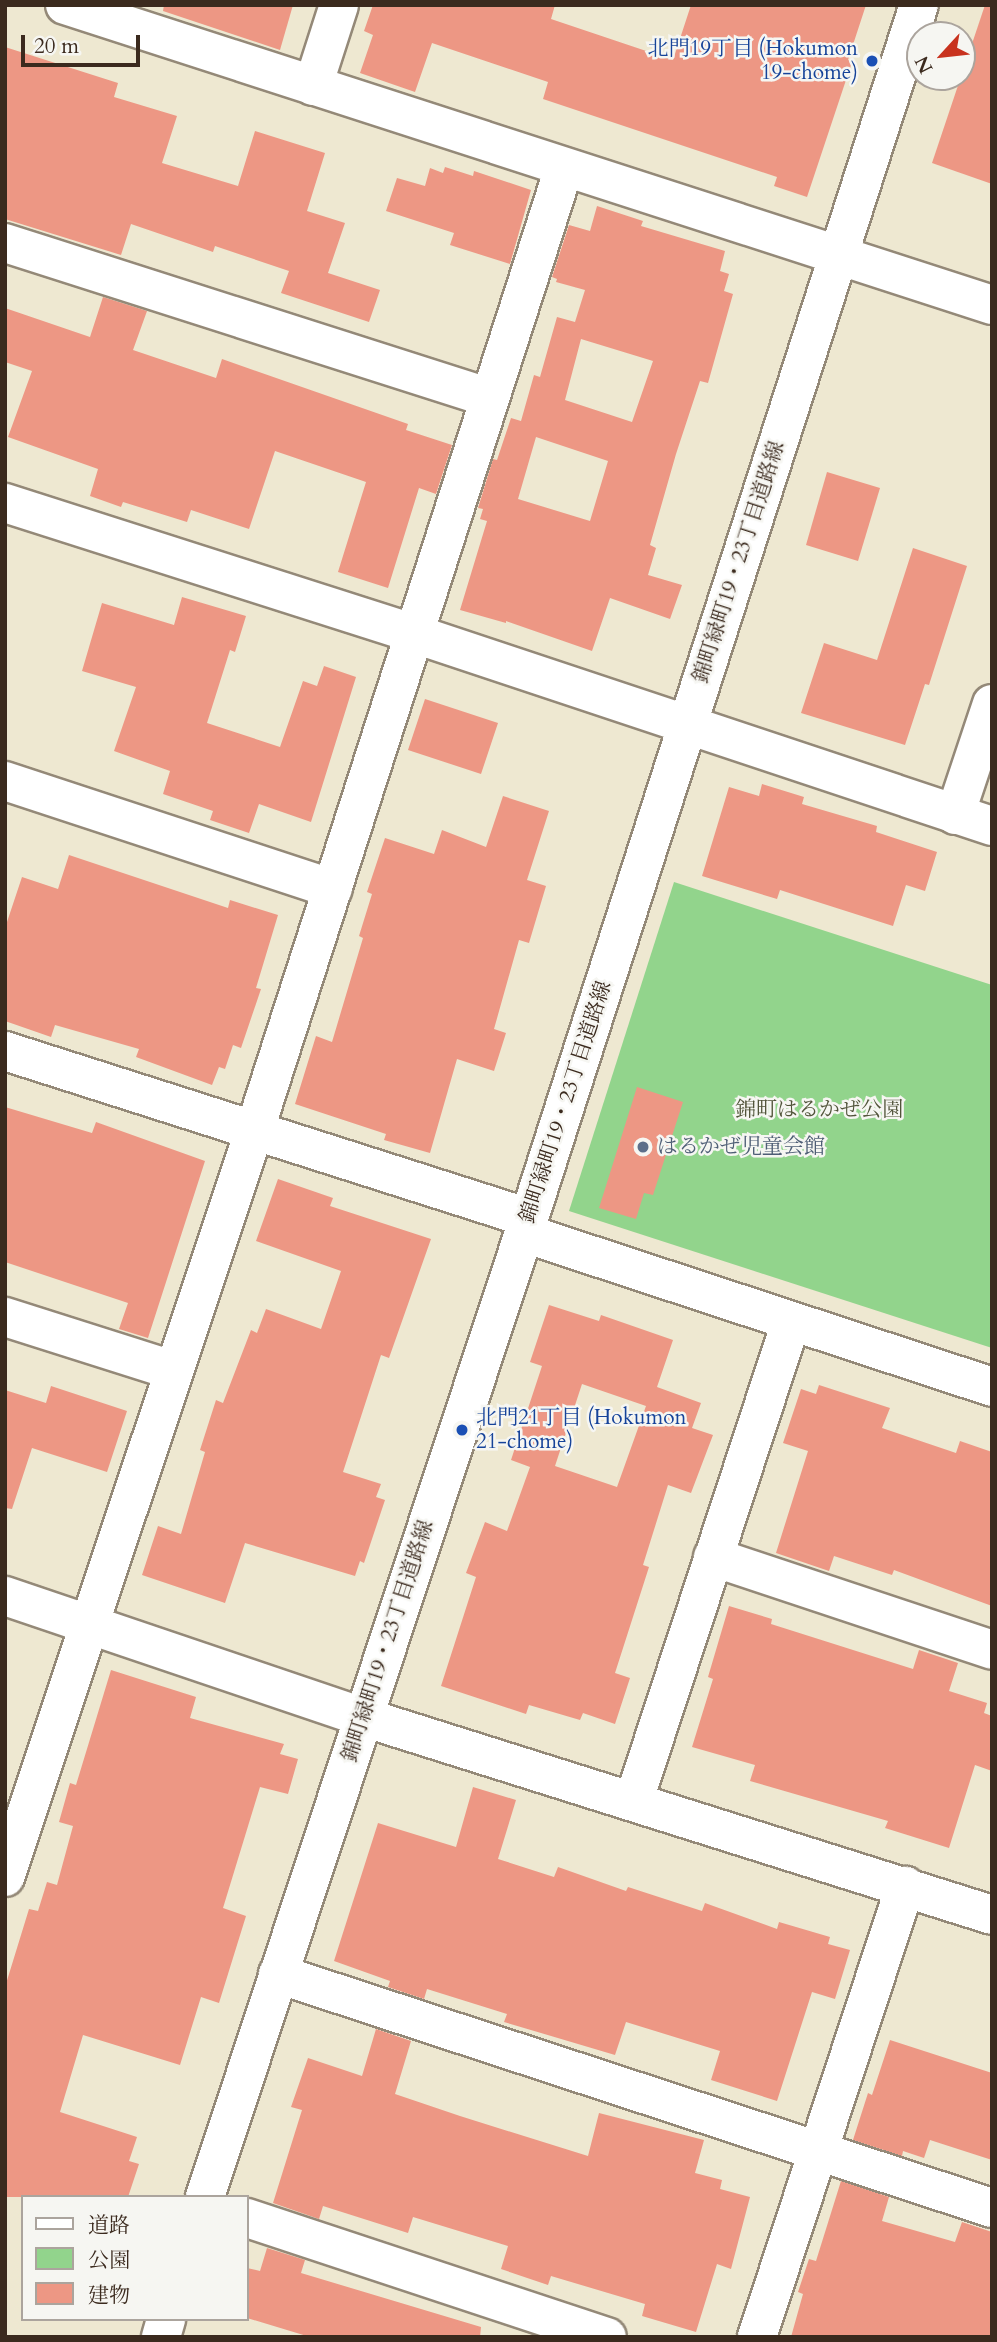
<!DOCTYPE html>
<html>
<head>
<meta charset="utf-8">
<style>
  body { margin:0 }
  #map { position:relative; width:997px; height:2342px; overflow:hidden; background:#eee8d1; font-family:Cardo,"Noto Serif JP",serif }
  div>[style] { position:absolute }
  .green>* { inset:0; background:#92d48c }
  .building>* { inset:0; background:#ed9784 }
  .roads { filter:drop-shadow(2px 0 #948978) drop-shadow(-2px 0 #948978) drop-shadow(0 2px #948978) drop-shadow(0 -2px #948978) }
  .minor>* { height:38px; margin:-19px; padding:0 19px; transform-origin:19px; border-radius:19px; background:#fff }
  .dots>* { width:19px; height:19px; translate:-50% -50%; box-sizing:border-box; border:4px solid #f6f6f2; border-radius:50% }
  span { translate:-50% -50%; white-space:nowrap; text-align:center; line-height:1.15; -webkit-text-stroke:5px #f6f6f2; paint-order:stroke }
  .transit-label { font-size:21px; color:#164399 }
  .right { translate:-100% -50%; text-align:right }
  .left { translate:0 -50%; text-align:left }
  .street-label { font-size:21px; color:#3b2a1e }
  .park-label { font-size:21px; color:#51543a }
  .service-label { font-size:21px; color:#4e5e75 }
  .frame { position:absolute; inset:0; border:7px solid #3b2a1e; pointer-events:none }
  .legend { position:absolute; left:21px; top:2195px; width:228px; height:126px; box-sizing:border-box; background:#f6f6f2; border:2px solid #aba49d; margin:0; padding:9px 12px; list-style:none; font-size:21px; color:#3b2a1e }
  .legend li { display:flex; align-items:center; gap:14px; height:35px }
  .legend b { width:35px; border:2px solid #aba49d }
  .north { position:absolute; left:906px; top:21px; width:70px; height:70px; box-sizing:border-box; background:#f6f6f2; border:2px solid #aba49d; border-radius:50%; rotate:243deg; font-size:19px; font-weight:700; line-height:28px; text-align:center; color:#3b2a1e }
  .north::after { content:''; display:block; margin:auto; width:24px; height:32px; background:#c8321e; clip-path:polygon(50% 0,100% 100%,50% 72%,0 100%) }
  .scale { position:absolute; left:21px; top:35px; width:119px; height:32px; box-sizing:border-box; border:4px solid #3b2a1e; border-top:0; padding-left:9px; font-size:21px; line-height:24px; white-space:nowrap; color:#3b2a1e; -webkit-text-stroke:5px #f6f6f2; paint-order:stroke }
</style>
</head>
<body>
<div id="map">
  <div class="green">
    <i style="clip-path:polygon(674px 882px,992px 985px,992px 1348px,569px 1211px)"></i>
  </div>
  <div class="building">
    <i style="clip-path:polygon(164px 5px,293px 5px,280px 50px,163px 11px)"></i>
    <i style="clip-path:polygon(373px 5px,555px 5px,551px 19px,673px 60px,691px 5px,866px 5px,848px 60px,852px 62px,807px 197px,774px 186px,777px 177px,543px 99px,548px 82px,432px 43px,415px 92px,360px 73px,373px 35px,364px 31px)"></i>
    <i style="clip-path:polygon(985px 5px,992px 5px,992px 184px,932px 163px)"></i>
    <i style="clip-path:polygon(5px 47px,118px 83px,114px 97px,177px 116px,162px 163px,238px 186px,255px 131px,325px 153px,307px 211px,345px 223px,328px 273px,380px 290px,369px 322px,281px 293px,289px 271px,215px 246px,213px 252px,131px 224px,121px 255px,5px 219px)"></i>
    <i style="clip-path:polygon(445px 167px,473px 176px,474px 171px,531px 190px,510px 264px,450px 245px,454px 233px,386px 211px,397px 178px,425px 186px,430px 168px,443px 173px)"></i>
    <i style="clip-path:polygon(evenodd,597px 206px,643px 221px,641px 226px,725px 251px,720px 271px,729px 274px,724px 291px,733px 294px,708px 383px,700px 381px,676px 454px,650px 545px,656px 548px,648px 575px,682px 585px,670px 619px,610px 598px,592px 651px,506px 621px,506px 623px,460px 610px,487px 521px,480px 519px,483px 509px,478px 508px,493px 459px,497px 460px,511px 418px,521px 421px,534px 375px,540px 377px,557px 317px,575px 322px,585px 290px,556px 282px,557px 279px,552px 277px,569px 225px,590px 231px,597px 206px,581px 339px,653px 361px,632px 422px,565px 400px,581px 339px,597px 206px,536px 437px,608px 461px,590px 521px,518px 499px,536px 437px)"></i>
    <i style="clip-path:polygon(103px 297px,147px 311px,133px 350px,216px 378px,222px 359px,408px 424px,406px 430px,452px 445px,436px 494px,419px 488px,388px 588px,338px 572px,366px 482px,275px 451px,249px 529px,191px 510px,187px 522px,123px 502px,121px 507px,90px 496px,98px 469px,8px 437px,32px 371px,5px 362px,5px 308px,90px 337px)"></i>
    <i style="clip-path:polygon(827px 472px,880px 488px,858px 561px,806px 545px)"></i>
    <i style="clip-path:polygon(913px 548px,967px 566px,929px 685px,925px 684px,905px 745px,801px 713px,824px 643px,877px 660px)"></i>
    <i style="clip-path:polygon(182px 597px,246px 616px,235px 652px,230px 650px,207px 723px,280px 747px,303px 681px,317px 686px,324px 666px,356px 677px,311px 822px,259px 804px,249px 833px,210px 820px,213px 811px,163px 794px,170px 771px,114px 751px,136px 687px,82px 671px,102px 603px,174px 625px)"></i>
    <i style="clip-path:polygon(425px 699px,498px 723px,481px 774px,408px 750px)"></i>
    <i style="clip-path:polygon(762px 784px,804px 797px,802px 804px,877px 826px,876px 832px,937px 852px,925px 891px,906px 885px,893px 926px,780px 890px,777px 899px,702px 876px,729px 787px,759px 796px)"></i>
    <i style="clip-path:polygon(503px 796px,549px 811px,527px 880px,546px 886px,529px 943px,519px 940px,494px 1029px,506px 1033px,494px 1071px,457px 1059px,430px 1153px,384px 1140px,386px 1134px,295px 1104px,316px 1036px,332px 1042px,363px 938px,359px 936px,372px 894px,367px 892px,385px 838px,434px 854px,442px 830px,486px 847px)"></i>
    <i style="clip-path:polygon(69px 855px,228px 908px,230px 900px,278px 915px,256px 988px,261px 989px,241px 1048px,233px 1045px,225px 1069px,219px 1067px,212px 1085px,136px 1057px,139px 1049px,55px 1025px,51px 1037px,5px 1021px,5px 928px,22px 877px,58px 889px)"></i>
    <i style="clip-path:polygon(637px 1087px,683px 1102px,653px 1195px,644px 1193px,636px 1219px,599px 1208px)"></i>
    <i style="clip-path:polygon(5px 1107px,92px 1133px,96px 1122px,205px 1161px,148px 1338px,119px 1329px,128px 1303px,5px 1262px)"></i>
    <i style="clip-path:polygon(278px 1179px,333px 1198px,330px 1206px,431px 1239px,389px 1358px,381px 1355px,343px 1472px,381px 1484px,376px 1497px,385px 1500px,364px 1563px,360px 1561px,355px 1576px,245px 1543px,225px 1603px,142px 1575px,158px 1526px,181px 1534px,205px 1452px,200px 1450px,216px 1400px,223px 1403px,251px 1330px,257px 1333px,266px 1309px,321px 1329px,341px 1271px,256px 1241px)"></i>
    <i style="clip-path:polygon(evenodd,549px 1305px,599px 1321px,601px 1315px,673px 1340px,657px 1387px,701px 1403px,692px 1428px,713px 1435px,691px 1493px,668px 1485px,643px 1565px,649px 1567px,615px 1673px,630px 1678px,615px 1724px,583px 1713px,580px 1720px,529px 1705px,526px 1714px,441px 1686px,476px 1577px,466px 1573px,485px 1522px,507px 1531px,530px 1467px,511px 1460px,542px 1366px,530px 1362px,549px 1305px,582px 1384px,646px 1406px,617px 1487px,555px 1466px,582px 1384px)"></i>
    <i style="clip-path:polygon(819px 1385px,890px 1408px,882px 1428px,956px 1453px,960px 1441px,992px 1452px,992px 1606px,894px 1570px,892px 1575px,834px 1556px,829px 1571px,776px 1553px,808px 1451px,783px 1443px,801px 1389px,816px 1394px)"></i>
    <i style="clip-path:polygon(51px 1386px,127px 1411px,107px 1472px,32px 1448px,12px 1509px,5px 1508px,5px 1390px,46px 1403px)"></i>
    <i style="clip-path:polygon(729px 1606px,772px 1619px,771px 1624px,913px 1669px,919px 1650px,958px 1663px,949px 1691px,987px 1703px,984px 1713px,992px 1716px,992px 1771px,975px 1765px,949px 1848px,885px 1828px,888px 1821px,750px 1781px,755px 1765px,692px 1747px,713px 1679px,708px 1677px)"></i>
    <i style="clip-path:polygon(111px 1670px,196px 1697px,190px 1718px,284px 1744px,280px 1754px,298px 1759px,288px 1794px,260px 1787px,223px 1908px,246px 1916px,219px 2003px,201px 1997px,180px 2065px,83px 2035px,60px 2112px,137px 2137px,129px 2161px,139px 2164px,128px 2197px,5px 2197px,5px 1987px,29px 1909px,38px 1911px,47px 1882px,57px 1885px,73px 1826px,59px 1822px,70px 1783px,76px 1785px)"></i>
    <i style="clip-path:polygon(473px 1787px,516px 1800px,498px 1859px,554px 1877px,558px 1867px,626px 1891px,628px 1887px,702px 1911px,705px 1903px,777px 1929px,779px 1922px,830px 1937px,828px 1944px,850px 1950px,835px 1999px,812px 1992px,777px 2101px,711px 2080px,720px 2051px,626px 2022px,615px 2055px,504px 2022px,507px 2014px,427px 1989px,424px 1999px,388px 1987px,390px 1981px,334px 1961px,378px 1823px,456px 1847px)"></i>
    <i style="clip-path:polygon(376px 2029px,411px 2041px,395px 2094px,460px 2116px,588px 2156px,599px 2113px,704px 2140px,695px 2173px,722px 2180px,720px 2189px,750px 2197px,731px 2269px,717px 2264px,696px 2332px,642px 2316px,645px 2304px,551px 2276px,548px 2285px,501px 2269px,508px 2246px,413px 2217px,408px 2233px,323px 2206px,319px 2219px,273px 2203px,302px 2110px,291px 2107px,308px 2058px,362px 2076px)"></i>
    <i style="clip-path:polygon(890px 2040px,992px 2073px,992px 2160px,930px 2140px,924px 2158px,903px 2151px,902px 2156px,853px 2140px,868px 2093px,872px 2095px)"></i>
    <i style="clip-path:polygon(841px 2181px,889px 2197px,882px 2221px,955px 2242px,962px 2222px,992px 2232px,992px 2337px,791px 2337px,803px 2294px,798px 2292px,809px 2259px,816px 2261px)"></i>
    <i style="clip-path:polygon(267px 2248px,305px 2260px,301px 2273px,481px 2327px,480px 2337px,310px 2337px,247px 2318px,247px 2268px,260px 2271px)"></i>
  </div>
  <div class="roads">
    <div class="minor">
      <i style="left:65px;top:5px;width:974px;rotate:17.93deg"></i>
      <i style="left:313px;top:86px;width:85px;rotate:-72.2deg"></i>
      <i style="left:5px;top:243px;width:509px;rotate:17.72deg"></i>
      <i style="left:5px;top:503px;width:430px;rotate:17.7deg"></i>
      <i style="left:415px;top:634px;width:608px;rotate:18.41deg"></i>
      <i style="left:5px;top:781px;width:345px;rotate:18.2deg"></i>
      <i style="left:955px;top:815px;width:117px;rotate:-71.6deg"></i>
      <i style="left:5px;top:1051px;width:550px;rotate:17.68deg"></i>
      <i style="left:524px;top:1233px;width:493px;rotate:18.2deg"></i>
      <i style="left:5px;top:1317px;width:175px;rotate:17.6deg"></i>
      <i style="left:713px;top:1557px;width:294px;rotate:18.4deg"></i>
      <i style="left:5px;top:1596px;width:378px;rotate:18.7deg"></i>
      <i style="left:363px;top:1717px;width:659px;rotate:17.47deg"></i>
      <i style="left:634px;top:1800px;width:503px;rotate:-71.82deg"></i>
      <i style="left:5px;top:1877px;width:786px;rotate:-71.52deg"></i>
      <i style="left:254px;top:1132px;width:1013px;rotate:-72.17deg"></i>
      <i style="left:278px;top:1974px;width:751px;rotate:18.15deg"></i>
      <i style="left:205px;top:2197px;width:1031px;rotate:-71.69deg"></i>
      <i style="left:529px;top:1218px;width:1274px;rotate:-72.18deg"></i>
      <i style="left:247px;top:2218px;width:379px;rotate:18.3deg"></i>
      <i style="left:161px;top:2337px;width:19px;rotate:-74deg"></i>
      <i style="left:757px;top:2337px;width:475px;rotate:-71.8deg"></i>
    </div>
  </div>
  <div class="dots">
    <i style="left:872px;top:61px;background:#1a4fb4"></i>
    <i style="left:643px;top:1147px;background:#5c6f8a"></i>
    <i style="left:462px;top:1430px;background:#1a4fb4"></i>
  </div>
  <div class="transit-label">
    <span class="right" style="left:858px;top:61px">北門19丁目 (Hokumon<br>19-chome)</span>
    <span class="left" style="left:476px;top:1430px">北門21丁目 (Hokumon<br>21-chome)</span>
  </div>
  <div class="street-label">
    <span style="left:739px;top:562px;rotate:-72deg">錦町緑町19・23丁目道路線</span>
    <span style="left:566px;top:1102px;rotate:-72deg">錦町緑町19・23丁目道路線</span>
    <span style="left:388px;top:1641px;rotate:-72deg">錦町緑町19・23丁目道路線</span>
  </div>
  <div class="park-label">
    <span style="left:819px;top:1110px">錦町はるかぜ公園</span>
  </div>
  <div class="service-label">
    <span class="left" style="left:657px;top:1147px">はるかぜ児童会館</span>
  </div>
  <div class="frame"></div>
  <ul class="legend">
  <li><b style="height:9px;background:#fff"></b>道路</li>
  <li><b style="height:19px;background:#92d48c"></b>公園</li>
  <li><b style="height:19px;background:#ed9784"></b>建物</li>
  </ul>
  <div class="north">N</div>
  <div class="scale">20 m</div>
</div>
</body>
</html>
